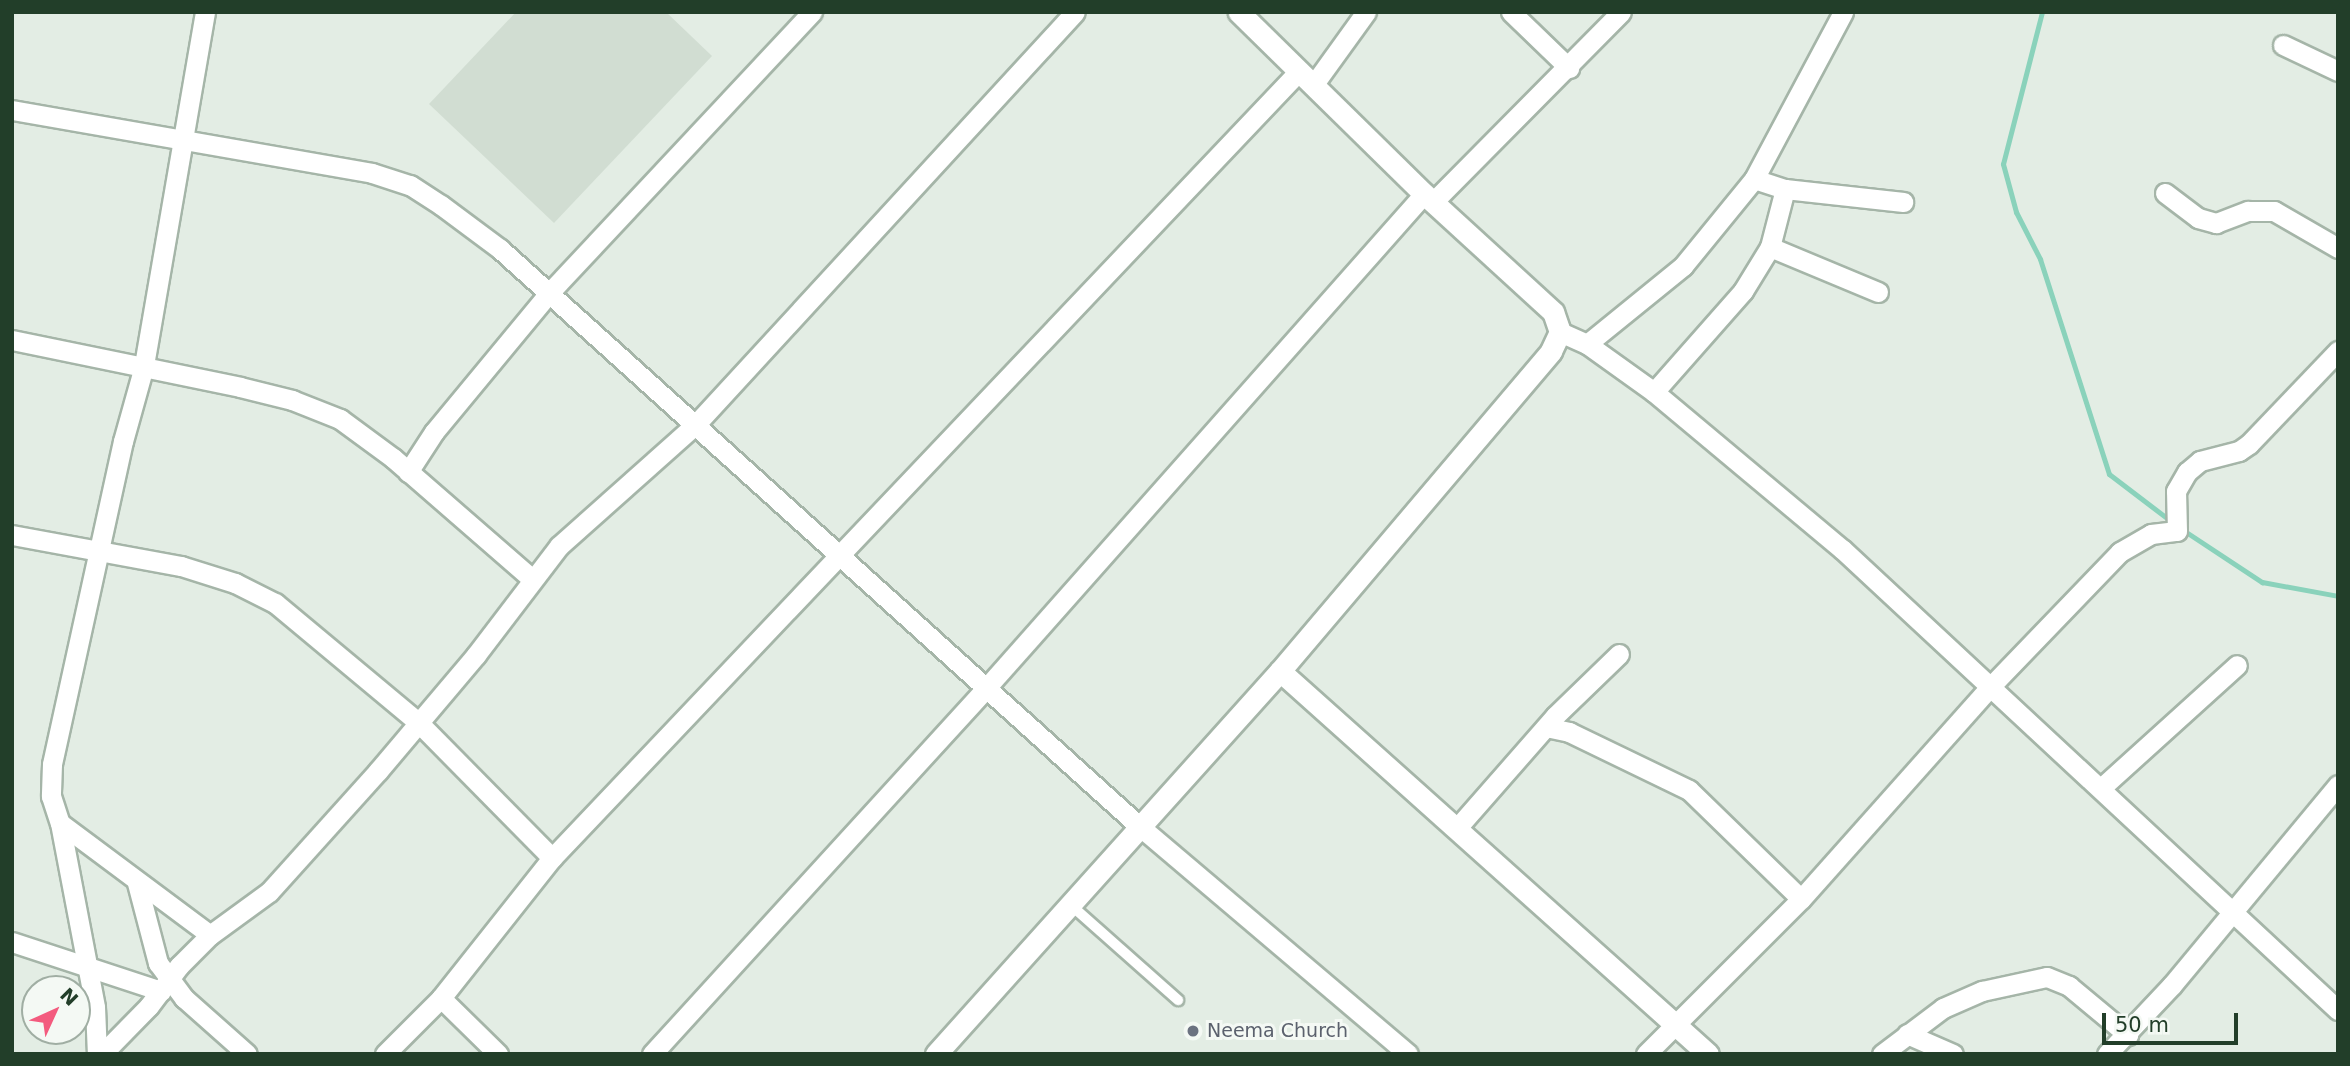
<!DOCTYPE html>
<html>
<head>
<meta charset="utf-8">
<style>
  body { margin:0 }
  #map { position:relative; width:2350px; height:1066px; overflow:hidden; background:#e3ede4; font-family:"DejaVu Sans",sans-serif }
  div>[style] { position:absolute }
  .built>* { inset:0; background:#d1ddd2 }
  .stream>* { height:5px; margin:-2.5px; padding:0 2.5px; transform-origin:2.5px; border-radius:2.5px; background:#8ad2bb }
  .roads { filter:drop-shadow(2px 0 #a5b5a8) drop-shadow(-2px 0 #a5b5a8) drop-shadow(0 2px #a5b5a8) drop-shadow(0 -2px #a5b5a8) }
  .lane>* { height:10px; margin:-5px; padding:0 5px; transform-origin:5px; border-radius:5px; background:#fff }
  .street>* { height:19px; margin:-9.5px; padding:0 9.5px; transform-origin:9.5px; border-radius:9.5px; background:#fff }
  .secondary>* { height:21px; margin:-10.5px; padding:0 10.5px; transform-origin:10.5px; border-radius:10.5px; background:#fff }
  .dots>* { width:19px; height:19px; translate:-50% -50%; box-sizing:border-box; border:4px solid #f4f9f4; border-radius:50% }
  span { translate:-50% -50%; white-space:nowrap; text-align:center; line-height:1.15; -webkit-text-stroke:6px #f4f9f4; paint-order:stroke }
  .worship-label { font-size:19px; color:#5b616d }
  .left { translate:0 -50%; text-align:left }
  .frame { position:absolute; inset:0; border:14px solid #223e29; pointer-events:none }
  .north { position:absolute; left:21px; top:975px; width:70px; height:70px; box-sizing:border-box; background:#f4f9f4; border:2px solid #a0aea3; border-radius:50%; rotate:45deg; font-size:19px; font-weight:700; line-height:28px; text-align:center; color:#223e29 }
  .north::after { content:''; display:block; margin:auto; width:24px; height:32px; background:#f35b7e; clip-path:polygon(50% 0,100% 100%,50% 72%,0 100%) }
  .scale { position:absolute; left:2102px; top:1013px; width:136px; height:32px; box-sizing:border-box; border:4px solid #223e29; border-top:0; padding-left:9px; font-size:21px; line-height:24px; white-space:nowrap; color:#223e29; -webkit-text-stroke:5px #f4f9f4; paint-order:stroke }
</style>
</head>
<body>
<div id="map">
  <div class="built">
    <i style="clip-path:polygon(516px 12px,666px 12px,712px 56px,554px 223px,429px 104px)"></i>
  </div>
  <div class="stream">
    <i style="left:2042px;top:12px;width:157px;rotate:104.4deg"></i>
    <i style="left:2003px;top:164px;width:50px;rotate:74.8deg"></i>
    <i style="left:2016px;top:212px;width:53px;rotate:62.9deg"></i>
    <i style="left:2040px;top:259px;width:226px;rotate:72.2deg"></i>
    <i style="left:2109px;top:474px;width:79px;rotate:37.3deg"></i>
    <i style="left:2183px;top:530px;width:95px;rotate:33.4deg"></i>
    <i style="left:2262px;top:582px;width:77px;rotate:10.4deg"></i>
  </div>
  <div class="roads">
    <div class="lane">
      <i style="left:1072px;top:906px;width:142px;rotate:41.6deg"></i>
    </div>
    <div class="street">
      <i style="left:205px;top:12px;width:359px;rotate:99.8deg"></i>
      <i style="left:144px;top:366px;width:78px;rotate:105.6deg"></i>
      <i style="left:123px;top:441px;width:331px;rotate:102.4deg"></i>
      <i style="left:52px;top:764px;width:32px;rotate:92deg"></i>
      <i style="left:51px;top:796px;width:28px;rotate:72deg"></i>
      <i style="left:60px;top:823px;width:187px;rotate:36.7deg"></i>
      <i style="left:1511px;top:12px;width:81px;rotate:44deg"></i>
      <i style="left:2283px;top:45px;width:61px;rotate:25.3deg"></i>
      <i style="left:1314px;top:84px;width:89px;rotate:-54.2deg"></i>
      <i style="left:12px;top:110px;width:365px;rotate:9.9deg"></i>
      <i style="left:372px;top:173px;width:40px;rotate:18deg"></i>
      <i style="left:410px;top:185px;width:37px;rotate:33deg"></i>
      <i style="left:441px;top:205px;width:74px;rotate:36.7deg"></i>
      <i style="left:500px;top:249px;width:860px;rotate:42.08deg"></i>
      <i style="left:1138px;top:825px;width:354px;rotate:40.3deg"></i>
      <i style="left:1754px;top:179px;width:33px;rotate:18deg"></i>
      <i style="left:1785px;top:189px;width:119px;rotate:6.3deg"></i>
      <i style="left:2165px;top:193px;width:41px;rotate:37.1deg"></i>
      <i style="left:2198px;top:218px;width:19px;rotate:16deg"></i>
      <i style="left:2216px;top:223px;width:34px;rotate:-21deg"></i>
      <i style="left:2248px;top:211px;width:26px"></i>
      <i style="left:2274px;top:211px;width:74px;rotate:30deg"></i>
      <i style="left:1433px;top:202px;width:267px;rotate:-45.3deg"></i>
      <i style="left:1770px;top:247px;width:117px;rotate:22.6deg"></i>
      <i style="left:1560px;top:332px;width:30px;rotate:24deg"></i>
      <i style="left:1587px;top:344px;width:82px;rotate:35.6deg"></i>
      <i style="left:1654px;top:392px;width:245px;rotate:39.9deg"></i>
      <i style="left:1842px;top:549px;width:677px;rotate:42.91deg"></i>
      <i style="left:12px;top:340px;width:233px;rotate:11.6deg"></i>
      <i style="left:240px;top:387px;width:54px;rotate:14deg"></i>
      <i style="left:292px;top:400px;width:52px;rotate:21.6deg"></i>
      <i style="left:340px;top:419px;width:66px;rotate:36.3deg"></i>
      <i style="left:393px;top:458px;width:184px;rotate:41deg"></i>
      <i style="left:1587px;top:344px;width:124px;rotate:-39.1deg"></i>
      <i style="left:1683px;top:266px;width:112px;rotate:-50.8deg"></i>
      <i style="left:1754px;top:179px;width:189px;rotate:-61.9deg"></i>
      <i style="left:1654px;top:392px;width:135px;rotate:-48.6deg"></i>
      <i style="left:1743px;top:291px;width:52px;rotate:-58.5deg"></i>
      <i style="left:1770px;top:247px;width:60px;rotate:-75.5deg"></i>
      <i style="left:408px;top:472px;width:48px;rotate:-57deg"></i>
      <i style="left:434px;top:432px;width:180px;rotate:-50.4deg"></i>
      <i style="left:549px;top:293px;width:385px;rotate:-46.9deg"></i>
      <i style="left:12px;top:535px;width:172px;rotate:10.4deg"></i>
      <i style="left:181px;top:566px;width:57px;rotate:17.5deg"></i>
      <i style="left:235px;top:583px;width:45px;rotate:26.6deg"></i>
      <i style="left:275px;top:603px;width:186px;rotate:39.8deg"></i>
      <i style="left:418px;top:722px;width:191px;rotate:45.4deg"></i>
      <i style="left:1546px;top:727px;width:24px;rotate:12deg"></i>
      <i style="left:1569px;top:732px;width:133px;rotate:25.8deg"></i>
      <i style="left:1689px;top:790px;width:156px;rotate:44.2deg"></i>
      <i style="left:2101px;top:788px;width:183px;rotate:-42.1deg"></i>
      <i style="left:60px;top:823px;width:187px;rotate:79.2deg"></i>
      <i style="left:95px;top:1007px;width:47px;rotate:87.6deg"></i>
      <i style="left:1457px;top:828px;width:149px;rotate:-48.8deg"></i>
      <i style="left:1555px;top:716px;width:89px;rotate:-44.1deg"></i>
      <i style="left:137px;top:883px;width:83px;rotate:75.3deg"></i>
      <i style="left:158px;top:963px;width:44px;rotate:53.4deg"></i>
      <i style="left:184px;top:998px;width:84px;rotate:41.6deg"></i>
      <i style="left:12px;top:942px;width:157px;rotate:18.2deg"></i>
      <i style="left:441px;top:998px;width:80px;rotate:44.5deg"></i>
      <i style="left:1907px;top:1034px;width:50px;rotate:23.5deg"></i>
      <i style="left:102px;top:1054px;width:67px;rotate:-45.6deg"></i>
      <i style="left:149px;top:1006px;width:50px;rotate:-53.1deg"></i>
      <i style="left:179px;top:966px;width:44px;rotate:-45deg"></i>
      <i style="left:210px;top:935px;width:73px;rotate:-36.1deg"></i>
      <i style="left:269px;top:892px;width:163px;rotate:-48deg"></i>
      <i style="left:378px;top:771px;width:152px;rotate:-49.8deg"></i>
      <i style="left:476px;top:655px;width:137px;rotate:-52.7deg"></i>
      <i style="left:559px;top:546px;width:185px;rotate:-41.7deg"></i>
      <i style="left:697px;top:423px;width:558px;rotate:-47.4deg"></i>
      <i style="left:385px;top:1054px;width:79px;rotate:-45deg"></i>
      <i style="left:441px;top:998px;width:179px;rotate:-51.6deg"></i>
      <i style="left:552px;top:858px;width:1085px;rotate:-46.49deg"></i>
      <i style="left:652px;top:1054px;width:497px;rotate:-47.6deg"></i>
      <i style="left:987px;top:687px;width:659px;rotate:-48.45deg"></i>
      <i style="left:1646px;top:1054px;width:219px;rotate:-45deg"></i>
      <i style="left:1801px;top:899px;width:285px;rotate:-48.3deg"></i>
      <i style="left:1991px;top:686px;width:186px;rotate:-46.1deg"></i>
      <i style="left:2120px;top:552px;width:36px;rotate:-30deg"></i>
      <i style="left:2151px;top:534px;width:26px;rotate:-7deg"></i>
      <i style="left:2177px;top:531px;width:40px;rotate:-91.4deg"></i>
      <i style="left:2176px;top:491px;width:22px;rotate:-60deg"></i>
      <i style="left:2187px;top:472px;width:17px;rotate:-40deg"></i>
      <i style="left:2200px;top:461px;width:40px;rotate:-14.4deg"></i>
      <i style="left:2239px;top:451px;width:12px;rotate:-35deg"></i>
      <i style="left:2249px;top:444px;width:129px;rotate:-46.3deg"></i>
      <i style="left:1882px;top:1054px;width:76px;rotate:-37deg"></i>
      <i style="left:1943px;top:1008px;width:43px;rotate:-23.6deg"></i>
      <i style="left:1982px;top:991px;width:66px;rotate:-12.2deg"></i>
      <i style="left:2047px;top:977px;width:24px;rotate:22deg"></i>
      <i style="left:2069px;top:986px;width:77px;rotate:39.7deg"></i>
      <i style="left:2107px;top:1054px;width:95px;rotate:-46.7deg"></i>
      <i style="left:2172px;top:985px;width:260px;rotate:-50.3deg"></i>
    </div>
    <div class="secondary">
      <i style="left:1280px;top:671px;width:574px;rotate:41.82deg"></i>
      <i style="left:936px;top:1054px;width:515px;rotate:-48.07deg"></i>
      <i style="left:1280px;top:671px;width:419px;rotate:-49.7deg"></i>
      <i style="left:1551px;top:351px;width:21px;rotate:-65deg"></i>
      <i style="left:1560px;top:332px;width:21px;rotate:-109deg"></i>
      <i style="left:1553px;top:312px;width:175px;rotate:-137.5deg"></i>
      <i style="left:1424px;top:194px;width:260px;rotate:-135.5deg"></i>
    </div>
  </div>
  <div class="dots">
    <i style="left:1193px;top:1031px;background:#6b7280"></i>
  </div>
  <div class="worship-label">
    <span class="left" style="left:1207px;top:1031px">Neema Church</span>
  </div>
  <div class="frame"></div>
  <div class="north">N</div>
  <div class="scale">50 m</div>
</div>
</body>
</html>
